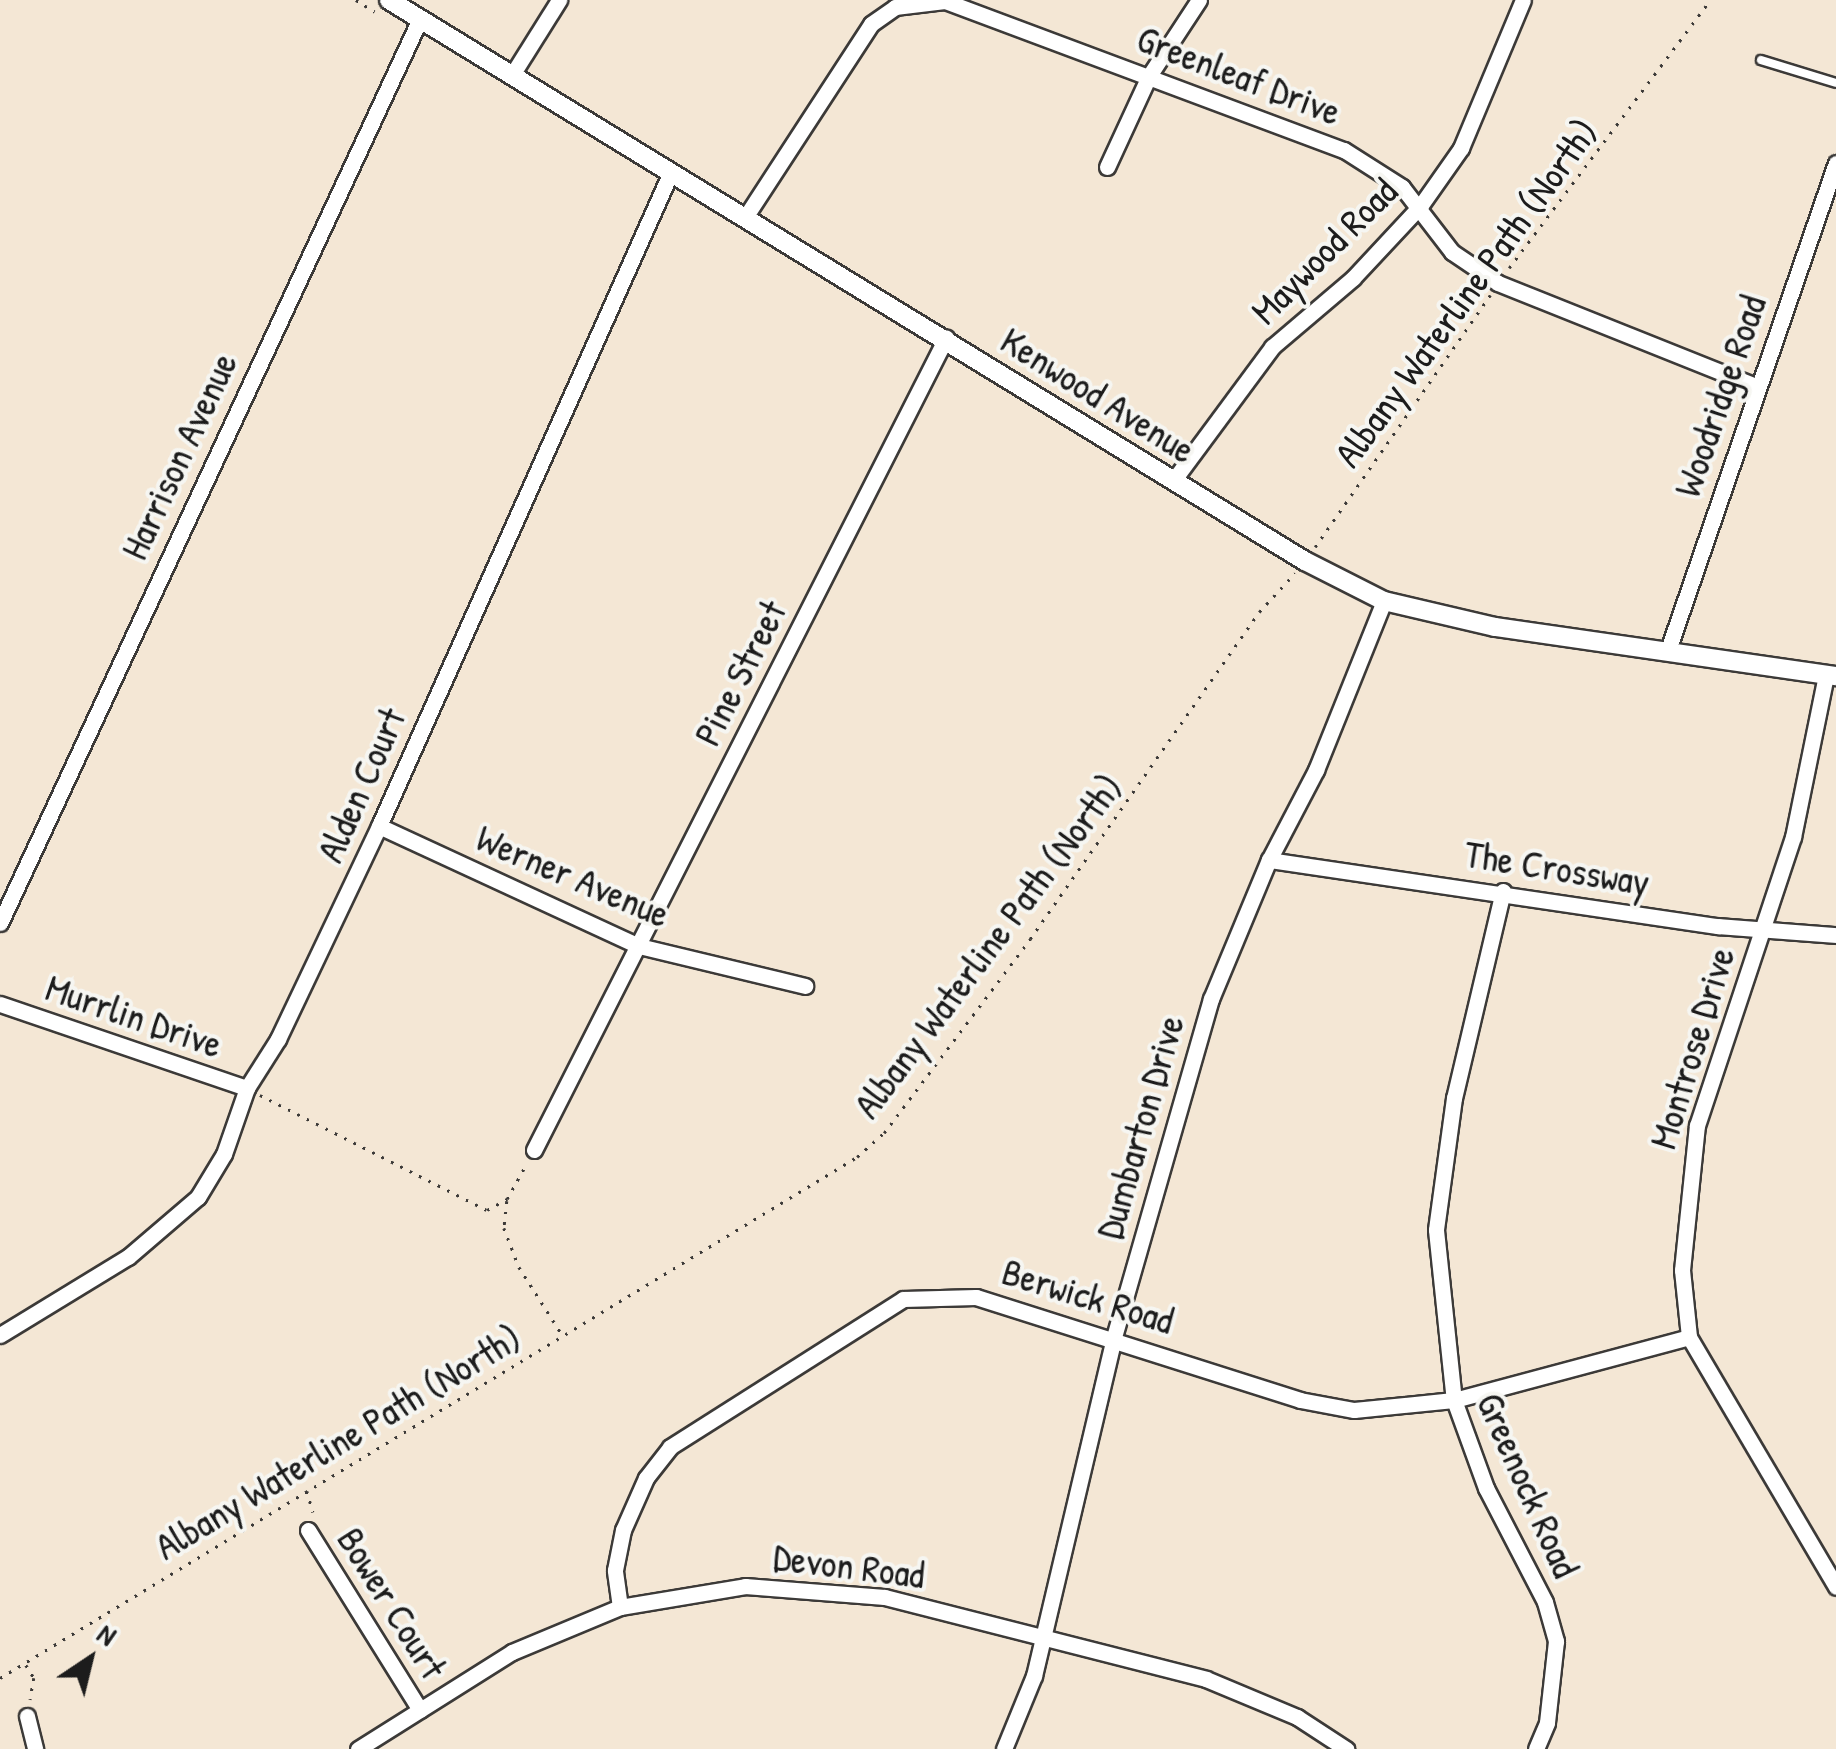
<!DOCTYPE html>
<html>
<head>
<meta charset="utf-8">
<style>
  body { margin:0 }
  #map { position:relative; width:1836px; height:1749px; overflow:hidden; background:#f4e7d5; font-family:"Patrick Hand",sans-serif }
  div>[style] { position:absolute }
  .path>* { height:2.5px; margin-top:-1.25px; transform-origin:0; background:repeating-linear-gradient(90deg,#3c3a38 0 2.5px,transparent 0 10.5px) }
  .roads { filter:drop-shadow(2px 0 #3c3a38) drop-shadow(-2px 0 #3c3a38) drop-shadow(0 2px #3c3a38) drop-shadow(0 -2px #3c3a38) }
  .service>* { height:8px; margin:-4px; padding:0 4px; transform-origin:4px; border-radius:4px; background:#fff }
  .minor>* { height:15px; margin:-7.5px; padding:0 7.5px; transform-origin:7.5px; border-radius:7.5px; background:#fff }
  .tertiary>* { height:18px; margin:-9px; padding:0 9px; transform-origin:9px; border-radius:9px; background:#fff }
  span { translate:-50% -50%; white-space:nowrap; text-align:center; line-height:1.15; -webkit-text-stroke:8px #f6f6f2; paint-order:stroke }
  .street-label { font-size:38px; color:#1c1c1c }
  .north { position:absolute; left:40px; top:1609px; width:100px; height:100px; -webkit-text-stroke:8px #f6f6f2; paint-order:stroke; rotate:35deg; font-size:28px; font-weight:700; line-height:40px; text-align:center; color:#1c1c1c }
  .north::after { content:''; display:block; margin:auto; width:35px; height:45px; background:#1c1c1c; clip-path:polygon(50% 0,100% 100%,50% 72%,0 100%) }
</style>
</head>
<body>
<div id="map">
  <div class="path">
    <i style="left:356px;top:0;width:22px;rotate:32deg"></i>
    <i style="left:1509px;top:268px;width:335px;rotate:-53.1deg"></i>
    <i style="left:1315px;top:547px;width:307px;rotate:-55.2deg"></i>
    <i style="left:260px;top:1095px;width:254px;rotate:26.9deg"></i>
    <i style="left:487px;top:1210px;width:23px;rotate:-29deg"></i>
    <i style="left:507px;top:1199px;width:39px;rotate:-61deg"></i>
    <i style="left:507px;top:1201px;width:27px;rotate:96deg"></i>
    <i style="left:504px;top:1228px;width:42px;rotate:69deg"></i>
    <i style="left:519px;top:1267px;width:78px;rotate:57.5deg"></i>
    <i style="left:307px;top:1491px;width:22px;rotate:74deg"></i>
    <i style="left:26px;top:1665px;width:15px;rotate:58deg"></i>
    <i style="left:34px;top:1678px;width:22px;rotate:100deg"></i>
    <i style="left:0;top:1678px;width:1003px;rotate:-31.3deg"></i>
    <i style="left:857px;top:1157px;width:36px;rotate:-42deg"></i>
    <i style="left:884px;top:1133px;width:243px;rotate:-53deg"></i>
    <i style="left:1030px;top:939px;width:399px;rotate:-55deg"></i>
    <i style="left:1259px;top:612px;width:53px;rotate:-47.3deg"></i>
  </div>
  <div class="roads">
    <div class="service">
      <i style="left:1761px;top:60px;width:78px;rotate:17deg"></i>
    </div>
    <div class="minor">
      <i style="left:512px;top:75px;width:89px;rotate:-57.9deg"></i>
      <i style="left:1107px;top:167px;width:100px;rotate:-65.2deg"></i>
      <i style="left:1149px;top:76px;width:91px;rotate:-56.7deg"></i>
      <i style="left:746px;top:216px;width:229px;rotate:-56.9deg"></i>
      <i style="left:871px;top:24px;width:29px;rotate:-35deg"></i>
      <i style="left:895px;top:7px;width:50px;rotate:-6.8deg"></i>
      <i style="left:945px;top:1px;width:426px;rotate:20.5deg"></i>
      <i style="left:1344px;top:150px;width:69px;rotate:32.5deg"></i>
      <i style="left:1402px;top:187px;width:82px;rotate:52.4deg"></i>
      <i style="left:1452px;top:252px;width:55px;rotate:34deg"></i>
      <i style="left:1498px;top:283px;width:278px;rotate:21.8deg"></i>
      <i style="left:1173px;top:481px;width:167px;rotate:-53.5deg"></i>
      <i style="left:1272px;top:347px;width:106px;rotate:-40.4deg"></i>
      <i style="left:1353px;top:278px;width:100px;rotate:-47deg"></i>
      <i style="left:1421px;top:205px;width:70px;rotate:-54.9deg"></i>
      <i style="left:1461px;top:148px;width:160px;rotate:-67.3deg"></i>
      <i style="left:1668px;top:650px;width:515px;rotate:-70.97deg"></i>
      <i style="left:1826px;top:675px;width:165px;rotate:101.5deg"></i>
      <i style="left:1793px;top:837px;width:304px;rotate:108.4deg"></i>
      <i style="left:1697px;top:1125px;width:146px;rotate:95.9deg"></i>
      <i style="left:1682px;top:1270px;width:67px;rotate:84deg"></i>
      <i style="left:1689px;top:1337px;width:290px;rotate:59.5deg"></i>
      <i style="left:379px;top:826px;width:286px;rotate:24.8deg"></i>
      <i style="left:639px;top:946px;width:171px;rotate:13.5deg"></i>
      <i style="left:1269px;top:860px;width:454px;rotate:8.4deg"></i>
      <i style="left:1718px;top:926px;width:118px;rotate:4.4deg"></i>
      <i style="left:1503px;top:891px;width:213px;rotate:103.3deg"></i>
      <i style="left:1454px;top:1098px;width:133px;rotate:97.8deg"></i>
      <i style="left:1436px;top:1230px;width:171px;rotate:84deg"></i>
      <i style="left:1454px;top:1400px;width:94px;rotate:70deg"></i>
      <i style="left:1486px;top:1488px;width:128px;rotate:62.6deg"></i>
      <i style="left:1545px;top:1602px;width:41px;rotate:74.2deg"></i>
      <i style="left:1556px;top:1641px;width:82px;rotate:96.3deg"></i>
      <i style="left:1547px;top:1723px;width:28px;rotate:113deg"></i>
      <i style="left:0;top:923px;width:997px;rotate:-65.08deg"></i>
      <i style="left:0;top:1004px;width:261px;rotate:18.8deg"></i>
      <i style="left:534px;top:1150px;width:911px;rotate:-63.1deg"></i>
      <i style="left:0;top:1335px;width:150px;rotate:-31.4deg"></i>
      <i style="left:128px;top:1257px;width:92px;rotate:-40.6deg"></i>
      <i style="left:198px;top:1197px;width:50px;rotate:-58.8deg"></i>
      <i style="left:224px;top:1154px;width:70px;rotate:-70.8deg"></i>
      <i style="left:247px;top:1088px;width:58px;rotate:-57.7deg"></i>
      <i style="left:278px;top:1039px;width:236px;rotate:-64.6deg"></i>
      <i style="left:379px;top:826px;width:716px;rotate:-65.94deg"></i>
      <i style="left:308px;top:1530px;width:212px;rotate:58.1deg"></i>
      <i style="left:620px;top:1607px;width:37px;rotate:-98deg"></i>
      <i style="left:615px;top:1570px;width:41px;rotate:-78.7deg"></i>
      <i style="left:623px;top:1530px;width:57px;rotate:-66.1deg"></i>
      <i style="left:646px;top:1478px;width:39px;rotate:-52deg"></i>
      <i style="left:670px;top:1447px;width:276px;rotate:-32.4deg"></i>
      <i style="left:903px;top:1299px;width:73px;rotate:-1.6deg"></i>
      <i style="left:976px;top:1297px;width:340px;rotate:17.6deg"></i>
      <i style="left:1300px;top:1400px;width:55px;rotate:10.5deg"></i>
      <i style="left:1354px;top:1410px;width:100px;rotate:-5.7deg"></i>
      <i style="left:1454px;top:1400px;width:243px;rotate:-15deg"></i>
      <i style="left:27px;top:1716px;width:34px;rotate:76deg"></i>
      <i style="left:358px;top:1749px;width:182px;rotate:-32.2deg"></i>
      <i style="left:512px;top:1652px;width:117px;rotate:-22.6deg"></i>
      <i style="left:620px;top:1607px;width:127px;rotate:-9.5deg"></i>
      <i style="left:745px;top:1586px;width:140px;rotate:4.5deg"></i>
      <i style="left:885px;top:1597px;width:331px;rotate:14.3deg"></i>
      <i style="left:1206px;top:1679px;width:99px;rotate:22.7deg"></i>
      <i style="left:1297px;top:1717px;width:59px;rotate:33.1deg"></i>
      <i style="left:1004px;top:1749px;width:79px;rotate:-67.7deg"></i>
      <i style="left:1034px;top:1676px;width:348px;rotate:-76.7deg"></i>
      <i style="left:1114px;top:1337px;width:352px;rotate:-74deg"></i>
      <i style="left:1211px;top:999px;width:151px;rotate:-67.4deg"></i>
      <i style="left:1269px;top:860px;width:102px;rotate:-62.4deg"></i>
      <i style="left:1316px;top:770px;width:182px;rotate:-68.1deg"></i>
    </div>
    <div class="tertiary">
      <i style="left:389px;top:0;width:1074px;rotate:31.49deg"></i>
      <i style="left:1305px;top:561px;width:89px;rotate:26.9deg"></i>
      <i style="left:1384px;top:601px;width:114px;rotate:13.2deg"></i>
      <i style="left:1495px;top:627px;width:345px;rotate:8.2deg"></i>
    </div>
  </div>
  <div class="street-label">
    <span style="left:1239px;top:75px;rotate:21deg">Greenleaf Drive</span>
    <span style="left:1324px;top:251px;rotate:-45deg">Maywood Road</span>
    <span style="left:1466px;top:293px;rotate:-54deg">Albany Waterline Path (North)</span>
    <span style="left:1098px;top:395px;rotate:32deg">Kenwood Avenue</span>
    <span style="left:1720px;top:396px;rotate:-71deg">Woodridge Road</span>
    <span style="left:179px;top:456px;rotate:-65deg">Harrison Avenue</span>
    <span style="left:740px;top:673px;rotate:-63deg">Pine Street</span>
    <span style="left:361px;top:785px;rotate:-66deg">Alden Court</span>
    <span style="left:1557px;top:868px;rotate:9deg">The Crossway</span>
    <span style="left:573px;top:876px;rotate:23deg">Werner Avenue</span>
    <span style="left:988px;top:946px;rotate:-53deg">Albany Waterline Path (North)</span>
    <span style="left:134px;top:1016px;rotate:19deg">Murrlin Drive</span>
    <span style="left:1692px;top:1048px;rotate:-73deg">Montrose Drive</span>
    <span style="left:1140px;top:1127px;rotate:-74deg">Dumbarton Drive</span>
    <span style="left:1088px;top:1296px;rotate:17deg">Berwick Road</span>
    <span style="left:338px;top:1442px;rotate:-31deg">Albany Waterline Path (North)</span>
    <span style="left:1528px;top:1485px;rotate:66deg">Greenock Road</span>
    <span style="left:849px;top:1566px;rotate:7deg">Devon Road</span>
    <span style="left:392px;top:1603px;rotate:58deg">Bower Court</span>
  </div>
  <div class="north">N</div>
</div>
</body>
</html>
